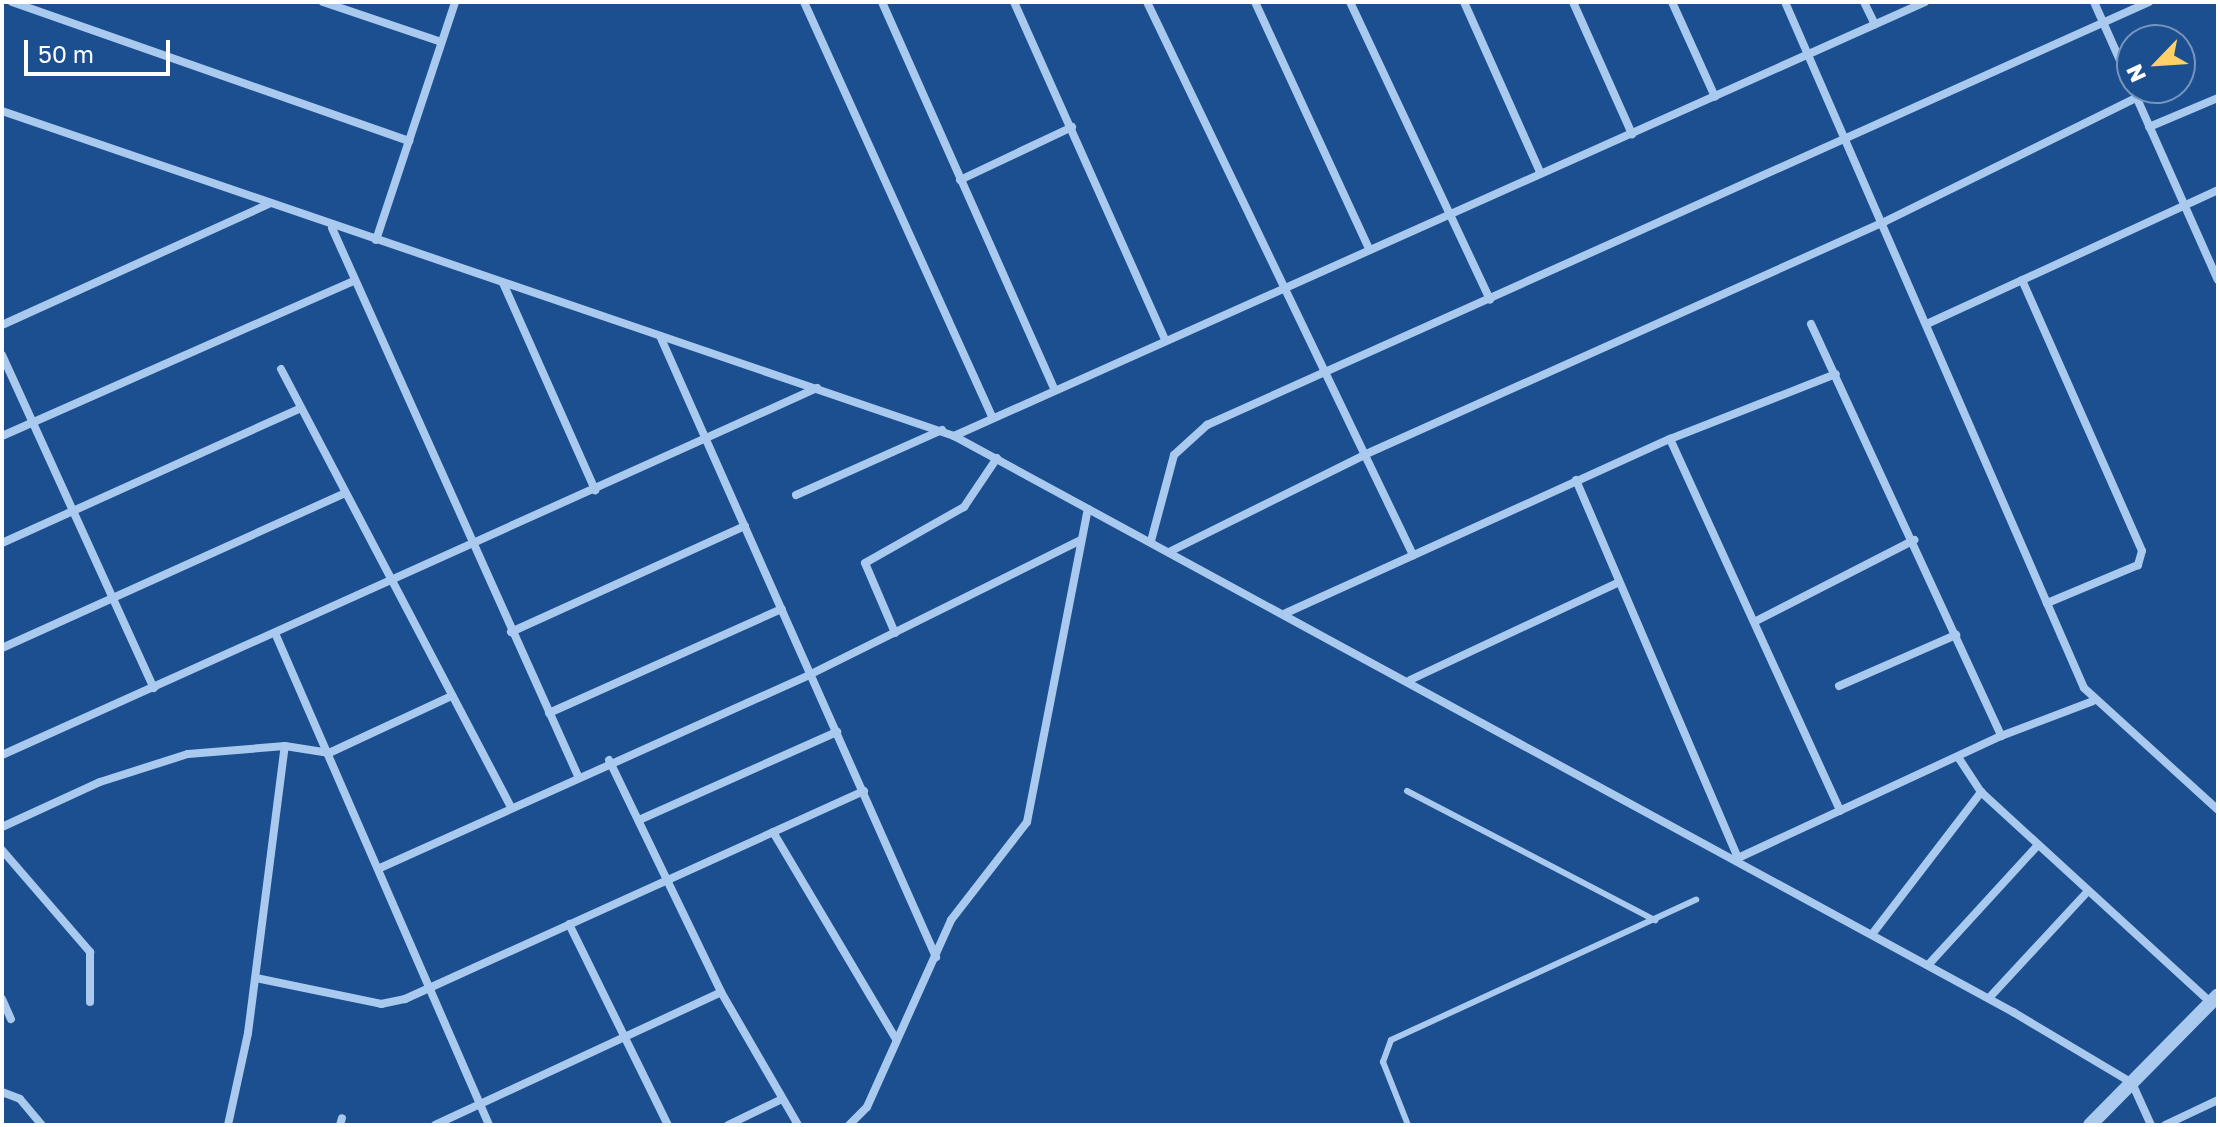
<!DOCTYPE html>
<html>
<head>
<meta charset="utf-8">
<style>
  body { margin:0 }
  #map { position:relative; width:2220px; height:1127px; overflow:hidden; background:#1b4f8f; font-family:"Golos Text",sans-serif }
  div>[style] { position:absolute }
  .service>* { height:6px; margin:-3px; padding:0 3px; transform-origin:3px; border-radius:3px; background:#a9c9ee }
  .minor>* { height:8px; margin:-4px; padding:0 4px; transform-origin:4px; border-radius:4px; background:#a9c9ee }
  .tertiary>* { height:14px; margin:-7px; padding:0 7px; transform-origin:7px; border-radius:7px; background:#a9c9ee }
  span { translate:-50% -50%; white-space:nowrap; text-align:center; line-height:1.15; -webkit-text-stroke:7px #1b4f8f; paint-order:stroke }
  .frame { position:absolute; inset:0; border:4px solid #fff; pointer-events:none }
  .north { position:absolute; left:2116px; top:24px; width:80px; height:80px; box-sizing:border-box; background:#1b4f8f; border:2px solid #7695bc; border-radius:50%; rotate:245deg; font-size:22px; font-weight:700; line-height:32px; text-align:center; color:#fff }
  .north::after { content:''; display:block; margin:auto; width:28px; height:36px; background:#ffd166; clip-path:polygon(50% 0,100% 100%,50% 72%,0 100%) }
  .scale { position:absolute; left:24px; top:40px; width:146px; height:36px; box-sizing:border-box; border:4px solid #fff; border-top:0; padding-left:10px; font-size:24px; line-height:28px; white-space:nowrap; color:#fff; -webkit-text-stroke:6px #1b4f8f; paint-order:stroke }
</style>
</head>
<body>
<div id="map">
  <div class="service">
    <i style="left:1407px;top:791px;width:280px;rotate:27.5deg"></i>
    <i style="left:1408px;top:1125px;width:68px;rotate:-111.6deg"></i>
    <i style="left:1383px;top:1062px;width:23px;rotate:-70deg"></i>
    <i style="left:1391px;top:1040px;width:336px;rotate:-24.7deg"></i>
  </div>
  <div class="minor">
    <i style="left:12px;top:2px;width:421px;rotate:19.3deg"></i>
    <i style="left:323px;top:2px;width:125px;rotate:18.7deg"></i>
    <i style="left:804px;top:2px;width:455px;rotate:65.6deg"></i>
    <i style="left:882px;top:2px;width:424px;rotate:66deg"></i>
    <i style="left:1014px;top:2px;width:369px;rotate:65.9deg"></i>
    <i style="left:1147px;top:2px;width:614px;rotate:64.31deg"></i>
    <i style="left:1255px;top:2px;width:272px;rotate:65.2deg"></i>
    <i style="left:1350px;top:2px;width:329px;rotate:64.8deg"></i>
    <i style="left:1464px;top:2px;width:188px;rotate:65.9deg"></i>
    <i style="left:1573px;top:2px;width:145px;rotate:65.9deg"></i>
    <i style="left:1672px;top:2px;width:104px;rotate:65.6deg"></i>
    <i style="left:1785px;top:2px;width:748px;rotate:66.45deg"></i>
    <i style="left:2084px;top:688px;width:181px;rotate:42.3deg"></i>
    <i style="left:1864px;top:2px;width:25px;rotate:64deg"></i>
    <i style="left:2094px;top:2px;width:304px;rotate:66deg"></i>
    <i style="left:2px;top:111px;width:1006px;rotate:18.85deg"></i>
    <i style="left:954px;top:436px;width:1206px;rotate:28.54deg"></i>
    <i style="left:2013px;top:1012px;width:139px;rotate:30.8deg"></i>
    <i style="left:2132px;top:1083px;width:46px;rotate:65.7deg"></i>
    <i style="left:2149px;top:127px;width:75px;rotate:-22.8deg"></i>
    <i style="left:960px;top:180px;width:124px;rotate:-25.3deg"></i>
    <i style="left:332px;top:228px;width:601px;rotate:65.82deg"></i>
    <i style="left:376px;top:240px;width:251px;rotate:-71.6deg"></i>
    <i style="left:2022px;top:280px;width:296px;rotate:66.1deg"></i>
    <i style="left:2142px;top:551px;width:15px;rotate:106deg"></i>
    <i style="left:2138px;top:565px;width:99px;rotate:157.3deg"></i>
    <i style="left:503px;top:283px;width:227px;rotate:66deg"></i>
    <i style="left:1929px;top:323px;width:318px;rotate:-24.7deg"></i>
    <i style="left:1811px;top:324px;width:454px;rotate:65.2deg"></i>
    <i style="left:2px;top:325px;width:293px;rotate:-24.4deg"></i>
    <i style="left:660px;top:336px;width:680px;rotate:66.04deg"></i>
    <i style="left:2px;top:355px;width:366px;rotate:65.5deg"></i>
    <i style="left:281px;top:369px;width:495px;rotate:62.3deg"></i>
    <i style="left:2px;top:436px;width:384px;rotate:-23.8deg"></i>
    <i style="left:954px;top:436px;width:1064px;rotate:-24.08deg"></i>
    <i style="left:1670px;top:439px;width:409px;rotate:65.4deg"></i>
    <i style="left:1576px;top:480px;width:411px;rotate:66.8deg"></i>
    <i style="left:1738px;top:858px;width:290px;rotate:-24.9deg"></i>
    <i style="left:2001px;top:736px;width:98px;rotate:-20.8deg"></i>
    <i style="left:796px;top:495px;width:160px;rotate:-24deg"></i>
    <i style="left:1151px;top:541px;width:89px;rotate:-75deg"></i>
    <i style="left:1174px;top:455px;width:45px;rotate:-42.3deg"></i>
    <i style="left:1207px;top:425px;width:1033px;rotate:-24.18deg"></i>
    <i style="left:2px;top:543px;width:328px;rotate:-24.3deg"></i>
    <i style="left:1169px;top:552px;width:218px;rotate:-26.4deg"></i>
    <i style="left:1364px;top:455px;width:570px;rotate:-24.14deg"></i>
    <i style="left:1884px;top:222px;width:281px;rotate:-26.2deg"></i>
    <i style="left:1286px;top:613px;width:422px;rotate:-24.4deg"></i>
    <i style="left:1670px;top:439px;width:178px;rotate:-21.4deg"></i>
    <i style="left:1756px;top:621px;width:178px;rotate:-27.1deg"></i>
    <i style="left:511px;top:632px;width:257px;rotate:-24.4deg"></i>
    <i style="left:275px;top:633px;width:537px;rotate:66.49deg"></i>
    <i style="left:895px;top:633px;width:76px;rotate:-113.2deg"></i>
    <i style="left:865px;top:563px;width:114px;rotate:-29.5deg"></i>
    <i style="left:964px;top:507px;width:59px;rotate:-56deg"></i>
    <i style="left:2px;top:648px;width:377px;rotate:-24.3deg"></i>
    <i style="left:1410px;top:680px;width:231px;rotate:-25.1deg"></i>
    <i style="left:1839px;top:686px;width:128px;rotate:-23.6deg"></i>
    <i style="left:549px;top:713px;width:255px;rotate:-24.1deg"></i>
    <i style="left:2px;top:755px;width:894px;rotate:-24.24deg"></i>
    <i style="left:1958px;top:757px;width:42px;rotate:56.7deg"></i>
    <i style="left:1981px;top:792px;width:312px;rotate:42.5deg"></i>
    <i style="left:609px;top:760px;width:258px;rotate:64.2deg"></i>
    <i style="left:721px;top:992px;width:154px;rotate:59.9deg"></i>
    <i style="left:639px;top:820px;width:217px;rotate:-24deg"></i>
    <i style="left:2px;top:827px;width:108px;rotate:-24.7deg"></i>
    <i style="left:100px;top:782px;width:92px;rotate:-17.7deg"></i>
    <i style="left:188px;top:754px;width:97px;rotate:-4.7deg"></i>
    <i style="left:285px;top:746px;width:45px;rotate:9deg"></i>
    <i style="left:329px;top:753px;width:136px;rotate:-24.9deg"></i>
    <i style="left:773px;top:832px;width:241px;rotate:59.3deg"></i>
    <i style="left:2px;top:850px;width:135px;rotate:49.2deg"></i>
    <i style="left:90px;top:952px;width:50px;rotate:90deg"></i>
    <i style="left:380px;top:868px;width:473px;rotate:-24.2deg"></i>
    <i style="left:811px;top:674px;width:301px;rotate:-26.4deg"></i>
    <i style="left:569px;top:924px;width:224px;rotate:63.8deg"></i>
    <i style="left:1873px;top:933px;width:178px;rotate:-52.5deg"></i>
    <i style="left:1929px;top:964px;width:161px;rotate:-47.5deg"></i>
    <i style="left:256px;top:978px;width:128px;rotate:11.7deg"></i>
    <i style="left:381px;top:1004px;width:25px;rotate:-12deg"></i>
    <i style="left:405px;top:999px;width:504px;rotate:-24.38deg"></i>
    <i style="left:1989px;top:998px;width:146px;rotate:-47.2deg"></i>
    <i style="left:2px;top:999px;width:22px;rotate:66deg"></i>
    <i style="left:2px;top:1092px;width:19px;rotate:21deg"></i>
    <i style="left:20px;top:1099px;width:34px;rotate:50deg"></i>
    <i style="left:228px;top:1125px;width:94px;rotate:-77.7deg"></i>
    <i style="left:248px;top:1033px;width:289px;rotate:-82.7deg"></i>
    <i style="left:340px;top:1125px;width:7px;rotate:-74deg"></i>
    <i style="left:435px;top:1125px;width:315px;rotate:-24.9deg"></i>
    <i style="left:728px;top:1125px;width:60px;rotate:-25.7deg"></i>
    <i style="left:849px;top:1125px;width:25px;rotate:-45deg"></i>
    <i style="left:867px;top:1107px;width:205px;rotate:-65.8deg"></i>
    <i style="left:951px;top:920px;width:124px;rotate:-52.2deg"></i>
    <i style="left:1027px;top:822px;width:319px;rotate:-79deg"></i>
    <i style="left:2165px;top:1125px;width:59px;rotate:-25.3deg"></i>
  </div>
  <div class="tertiary">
    <i style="left:2090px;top:1125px;width:182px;rotate:-45.4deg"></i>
  </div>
  <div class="frame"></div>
  <div class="north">N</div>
  <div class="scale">50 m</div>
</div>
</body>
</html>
